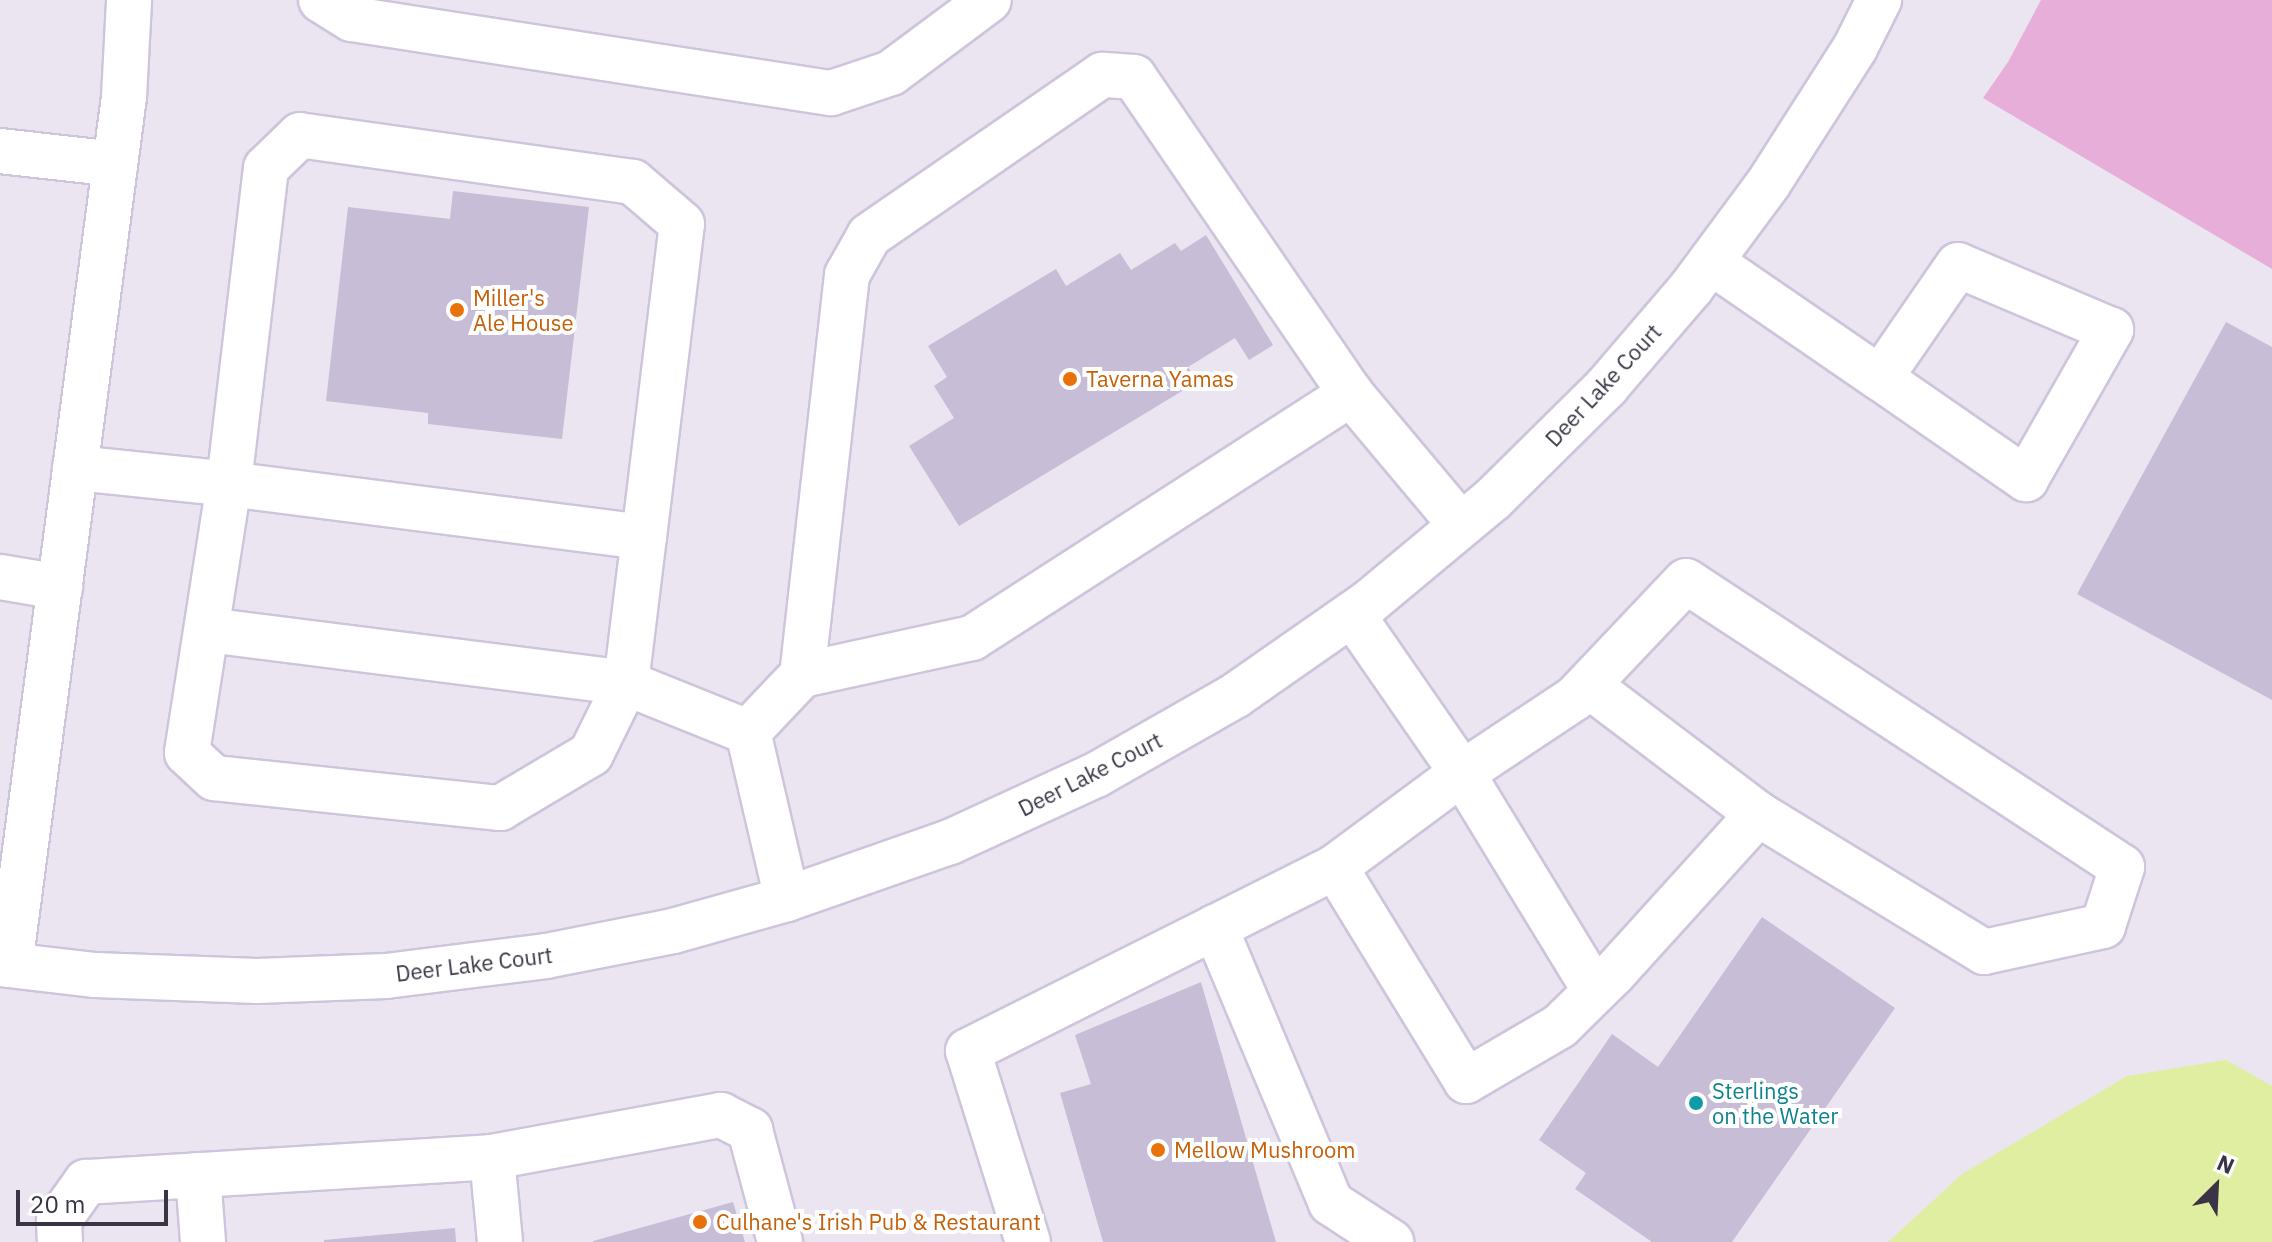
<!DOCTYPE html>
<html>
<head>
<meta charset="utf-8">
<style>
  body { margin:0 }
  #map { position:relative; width:2272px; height:1242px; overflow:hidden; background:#ebe5f2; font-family:"IBM Plex Sans",sans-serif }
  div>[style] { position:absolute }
  .green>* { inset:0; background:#e6aed9 }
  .water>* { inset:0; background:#e0eea1 }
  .building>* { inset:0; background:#c7bdd6 }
  .roads { filter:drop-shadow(2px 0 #cec4db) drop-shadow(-2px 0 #cec4db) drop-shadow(0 2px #cec4db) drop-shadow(0 -2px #cec4db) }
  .minor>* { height:44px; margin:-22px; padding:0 22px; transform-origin:22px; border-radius:22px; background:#fff }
  .dots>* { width:22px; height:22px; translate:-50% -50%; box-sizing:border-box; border:4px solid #fff; border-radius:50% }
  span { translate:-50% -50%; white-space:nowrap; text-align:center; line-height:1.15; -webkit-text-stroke:8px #fff; paint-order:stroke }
  .food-label { font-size:22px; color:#c56008 }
  .left { translate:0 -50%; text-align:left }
  .street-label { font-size:22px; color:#3a3444 }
  .culture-label { font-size:22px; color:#0d838f }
  .north { position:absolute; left:2176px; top:1146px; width:80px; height:80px; -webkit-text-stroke:6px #fff; paint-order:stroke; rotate:24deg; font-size:22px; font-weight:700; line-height:32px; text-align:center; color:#3a3444 }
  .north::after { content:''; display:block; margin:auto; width:28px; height:36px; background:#3a3444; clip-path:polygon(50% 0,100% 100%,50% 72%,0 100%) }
  .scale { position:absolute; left:16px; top:1190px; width:152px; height:36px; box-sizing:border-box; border:4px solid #3a3444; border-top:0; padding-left:10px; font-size:24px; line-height:28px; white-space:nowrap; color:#3a3444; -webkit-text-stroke:6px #fff; paint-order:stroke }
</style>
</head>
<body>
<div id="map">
  <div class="green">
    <i style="clip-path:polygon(2041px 0,2272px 0,2272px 269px,1983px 98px,2008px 62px)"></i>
  </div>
  <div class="water">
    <i style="clip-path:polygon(2226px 1060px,2272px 1086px,2272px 1242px,1888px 1242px,1962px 1174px,2127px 1076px)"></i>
  </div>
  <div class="building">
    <i style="clip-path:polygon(453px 191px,589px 207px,562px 439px,428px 424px,428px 413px,326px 401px,348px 207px,450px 219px)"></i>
    <i style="clip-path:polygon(1206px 235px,1273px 345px,1249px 360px,1235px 338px,1188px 367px,1197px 382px,959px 526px,909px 446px,954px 418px,934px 386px,947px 377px,928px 346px,1056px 269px,1066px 286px,1120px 253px,1131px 270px,1175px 243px,1181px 251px)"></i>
    <i style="clip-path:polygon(2226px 322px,2272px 347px,2272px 700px,2077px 594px)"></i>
    <i style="clip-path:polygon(1762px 917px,1895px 1008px,1732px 1242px,1652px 1242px,1575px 1189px,1586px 1173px,1539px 1140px,1612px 1034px,1658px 1067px)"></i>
    <i style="clip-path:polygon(1201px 982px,1276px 1242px,1103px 1242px,1060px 1093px,1091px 1084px,1075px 1035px)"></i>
    <i style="clip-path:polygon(733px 1202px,745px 1242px,593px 1242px,593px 1241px)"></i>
    <i style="clip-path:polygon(455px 1228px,456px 1242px,324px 1242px,324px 1240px)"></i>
  </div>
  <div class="roads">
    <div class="minor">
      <i style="left:321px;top:0;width:36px;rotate:32deg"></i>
      <i style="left:352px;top:19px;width:485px;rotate:8.8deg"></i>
      <i style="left:831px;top:93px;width:63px;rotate:-18.4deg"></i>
      <i style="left:891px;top:73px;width:122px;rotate:-36.7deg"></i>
      <i style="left:0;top:151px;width:116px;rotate:6.4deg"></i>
      <i style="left:1711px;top:262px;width:205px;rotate:34.5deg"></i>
      <i style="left:1880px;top:378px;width:178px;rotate:34.7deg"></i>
      <i style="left:2026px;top:479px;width:172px;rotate:-60.3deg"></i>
      <i style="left:2111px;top:330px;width:166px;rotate:-157deg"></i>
      <i style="left:1958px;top:265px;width:137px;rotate:124.6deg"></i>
      <i style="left:1351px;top:394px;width:171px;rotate:50deg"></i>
      <i style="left:75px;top:468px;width:155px;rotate:5.9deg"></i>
      <i style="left:229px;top:484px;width:272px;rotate:98.9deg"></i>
      <i style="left:187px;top:753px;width:37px;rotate:43deg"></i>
      <i style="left:214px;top:778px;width:288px;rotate:6deg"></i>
      <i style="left:500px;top:808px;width:106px;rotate:-30.7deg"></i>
      <i style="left:591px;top:754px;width:79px;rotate:-63.8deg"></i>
      <i style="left:626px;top:683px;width:147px;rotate:-83deg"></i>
      <i style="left:644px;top:537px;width:315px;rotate:-83.1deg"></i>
      <i style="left:682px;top:224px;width:65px;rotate:-139.4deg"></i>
      <i style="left:633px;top:182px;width:336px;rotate:-172deg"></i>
      <i style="left:300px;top:135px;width:47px;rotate:135.9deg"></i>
      <i style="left:266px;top:168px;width:318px;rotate:96.7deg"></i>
      <i style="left:229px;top:484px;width:418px;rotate:7.3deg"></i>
      <i style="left:0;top:577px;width:61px;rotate:9.5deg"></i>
      <i style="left:208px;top:630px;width:421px;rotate:7.2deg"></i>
      <i style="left:626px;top:683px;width:131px;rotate:21.9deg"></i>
      <i style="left:1588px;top:685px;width:213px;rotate:37.2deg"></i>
      <i style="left:1335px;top:867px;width:158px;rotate:-36.5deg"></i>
      <i style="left:1462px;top:773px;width:255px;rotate:58.6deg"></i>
      <i style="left:787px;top:899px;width:171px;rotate:-103.1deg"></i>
      <i style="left:748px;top:732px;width:79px;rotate:-46.5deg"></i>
      <i style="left:802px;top:675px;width:174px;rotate:-12.3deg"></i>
      <i style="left:972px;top:638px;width:451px;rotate:-32.8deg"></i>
      <i style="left:1351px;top:394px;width:384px;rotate:-124.4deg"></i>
      <i style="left:1134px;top:77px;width:32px;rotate:-176deg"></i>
      <i style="left:1102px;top:75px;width:283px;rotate:145.4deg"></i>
      <i style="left:869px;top:236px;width:45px;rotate:119.4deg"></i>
      <i style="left:847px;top:275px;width:403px;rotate:96.4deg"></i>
      <i style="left:1215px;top:927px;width:299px;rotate:67.2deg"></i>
      <i style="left:1331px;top:1203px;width:72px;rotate:33deg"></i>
      <i style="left:0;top:964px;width:96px;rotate:6.6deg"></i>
      <i style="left:95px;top:975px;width:162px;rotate:2.1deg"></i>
      <i style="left:257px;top:981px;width:129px;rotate:-2.2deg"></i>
      <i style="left:386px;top:976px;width:161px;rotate:-7.1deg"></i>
      <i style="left:546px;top:956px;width:129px;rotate:-11.1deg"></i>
      <i style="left:673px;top:931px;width:118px;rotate:-15.7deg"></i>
      <i style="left:787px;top:899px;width:173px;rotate:-19.3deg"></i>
      <i style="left:950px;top:842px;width:161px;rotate:-24.7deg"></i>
      <i style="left:1096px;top:775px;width:161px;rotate:-29.7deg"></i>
      <i style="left:1236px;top:695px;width:161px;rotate:-34.9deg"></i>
      <i style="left:1368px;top:603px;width:163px;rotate:-39.8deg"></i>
      <i style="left:1493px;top:499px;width:161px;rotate:-44.7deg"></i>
      <i style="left:1607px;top:386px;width:129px;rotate:-49.4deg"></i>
      <i style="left:1691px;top:288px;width:129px;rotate:-53.5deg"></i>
      <i style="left:1768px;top:184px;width:161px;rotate:-57.4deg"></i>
      <i style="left:1855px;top:48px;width:54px;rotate:-63.4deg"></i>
      <i style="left:10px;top:965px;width:875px;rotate:-82.52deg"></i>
      <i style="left:124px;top:97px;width:97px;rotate:-87deg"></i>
      <i style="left:492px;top:1157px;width:85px;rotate:84.6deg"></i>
      <i style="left:198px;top:1175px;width:67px;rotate:85.7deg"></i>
      <i style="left:60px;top:1242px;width:22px;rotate:-93deg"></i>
      <i style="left:59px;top:1220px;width:47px;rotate:-54.6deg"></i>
      <i style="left:86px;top:1182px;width:407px;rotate:-3.5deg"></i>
      <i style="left:492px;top:1157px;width:233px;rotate:-10.4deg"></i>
      <i style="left:721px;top:1115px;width:33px;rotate:27deg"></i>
      <i style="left:750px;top:1130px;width:116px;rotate:75deg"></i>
      <i style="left:1028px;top:1242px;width:200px;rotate:-107.4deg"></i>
      <i style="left:968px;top:1051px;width:411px;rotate:-26.6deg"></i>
      <i style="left:1335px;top:867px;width:251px;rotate:58.5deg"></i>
      <i style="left:1466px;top:1081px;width:109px;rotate:-30.3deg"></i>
      <i style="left:1560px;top:1026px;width:74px;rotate:-44.5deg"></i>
      <i style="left:1613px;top:974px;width:216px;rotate:-47.8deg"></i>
      <i style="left:1758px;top:814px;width:265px;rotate:31.4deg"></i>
      <i style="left:1984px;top:952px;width:122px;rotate:-12.3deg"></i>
      <i style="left:2103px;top:926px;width:62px;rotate:-72.1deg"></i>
      <i style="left:2122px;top:867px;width:521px;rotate:-146.74deg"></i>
      <i style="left:1686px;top:581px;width:161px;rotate:133.5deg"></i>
      <i style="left:1575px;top:698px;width:136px;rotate:146.4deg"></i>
      <i style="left:1462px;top:773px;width:193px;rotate:-124.7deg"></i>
    </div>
  </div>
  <div class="dots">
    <i style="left:457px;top:310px;background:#e8710a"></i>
    <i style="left:1070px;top:379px;background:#e8710a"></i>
    <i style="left:1696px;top:1103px;background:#0f9aa8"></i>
    <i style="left:1158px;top:1150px;background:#e8710a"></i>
    <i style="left:700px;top:1222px;background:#e8710a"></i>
  </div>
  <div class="food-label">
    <span class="left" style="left:473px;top:310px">Miller's<br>Ale House</span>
    <span class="left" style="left:1086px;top:379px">Taverna Yamas</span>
    <span class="left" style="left:1174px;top:1150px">Mellow Mushroom</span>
    <span class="left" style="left:716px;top:1222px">Culhane's Irish Pub &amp; Restaurant</span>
  </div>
  <div class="street-label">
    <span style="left:1603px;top:385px;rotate:-47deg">Deer Lake Court</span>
    <span style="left:1090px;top:774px;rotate:-27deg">Deer Lake Court</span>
    <span style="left:474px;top:964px;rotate:-7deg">Deer Lake Court</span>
  </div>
  <div class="culture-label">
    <span class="left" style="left:1712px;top:1103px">Sterlings<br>on the Water</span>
  </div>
  <div class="north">N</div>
  <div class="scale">20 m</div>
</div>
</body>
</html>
